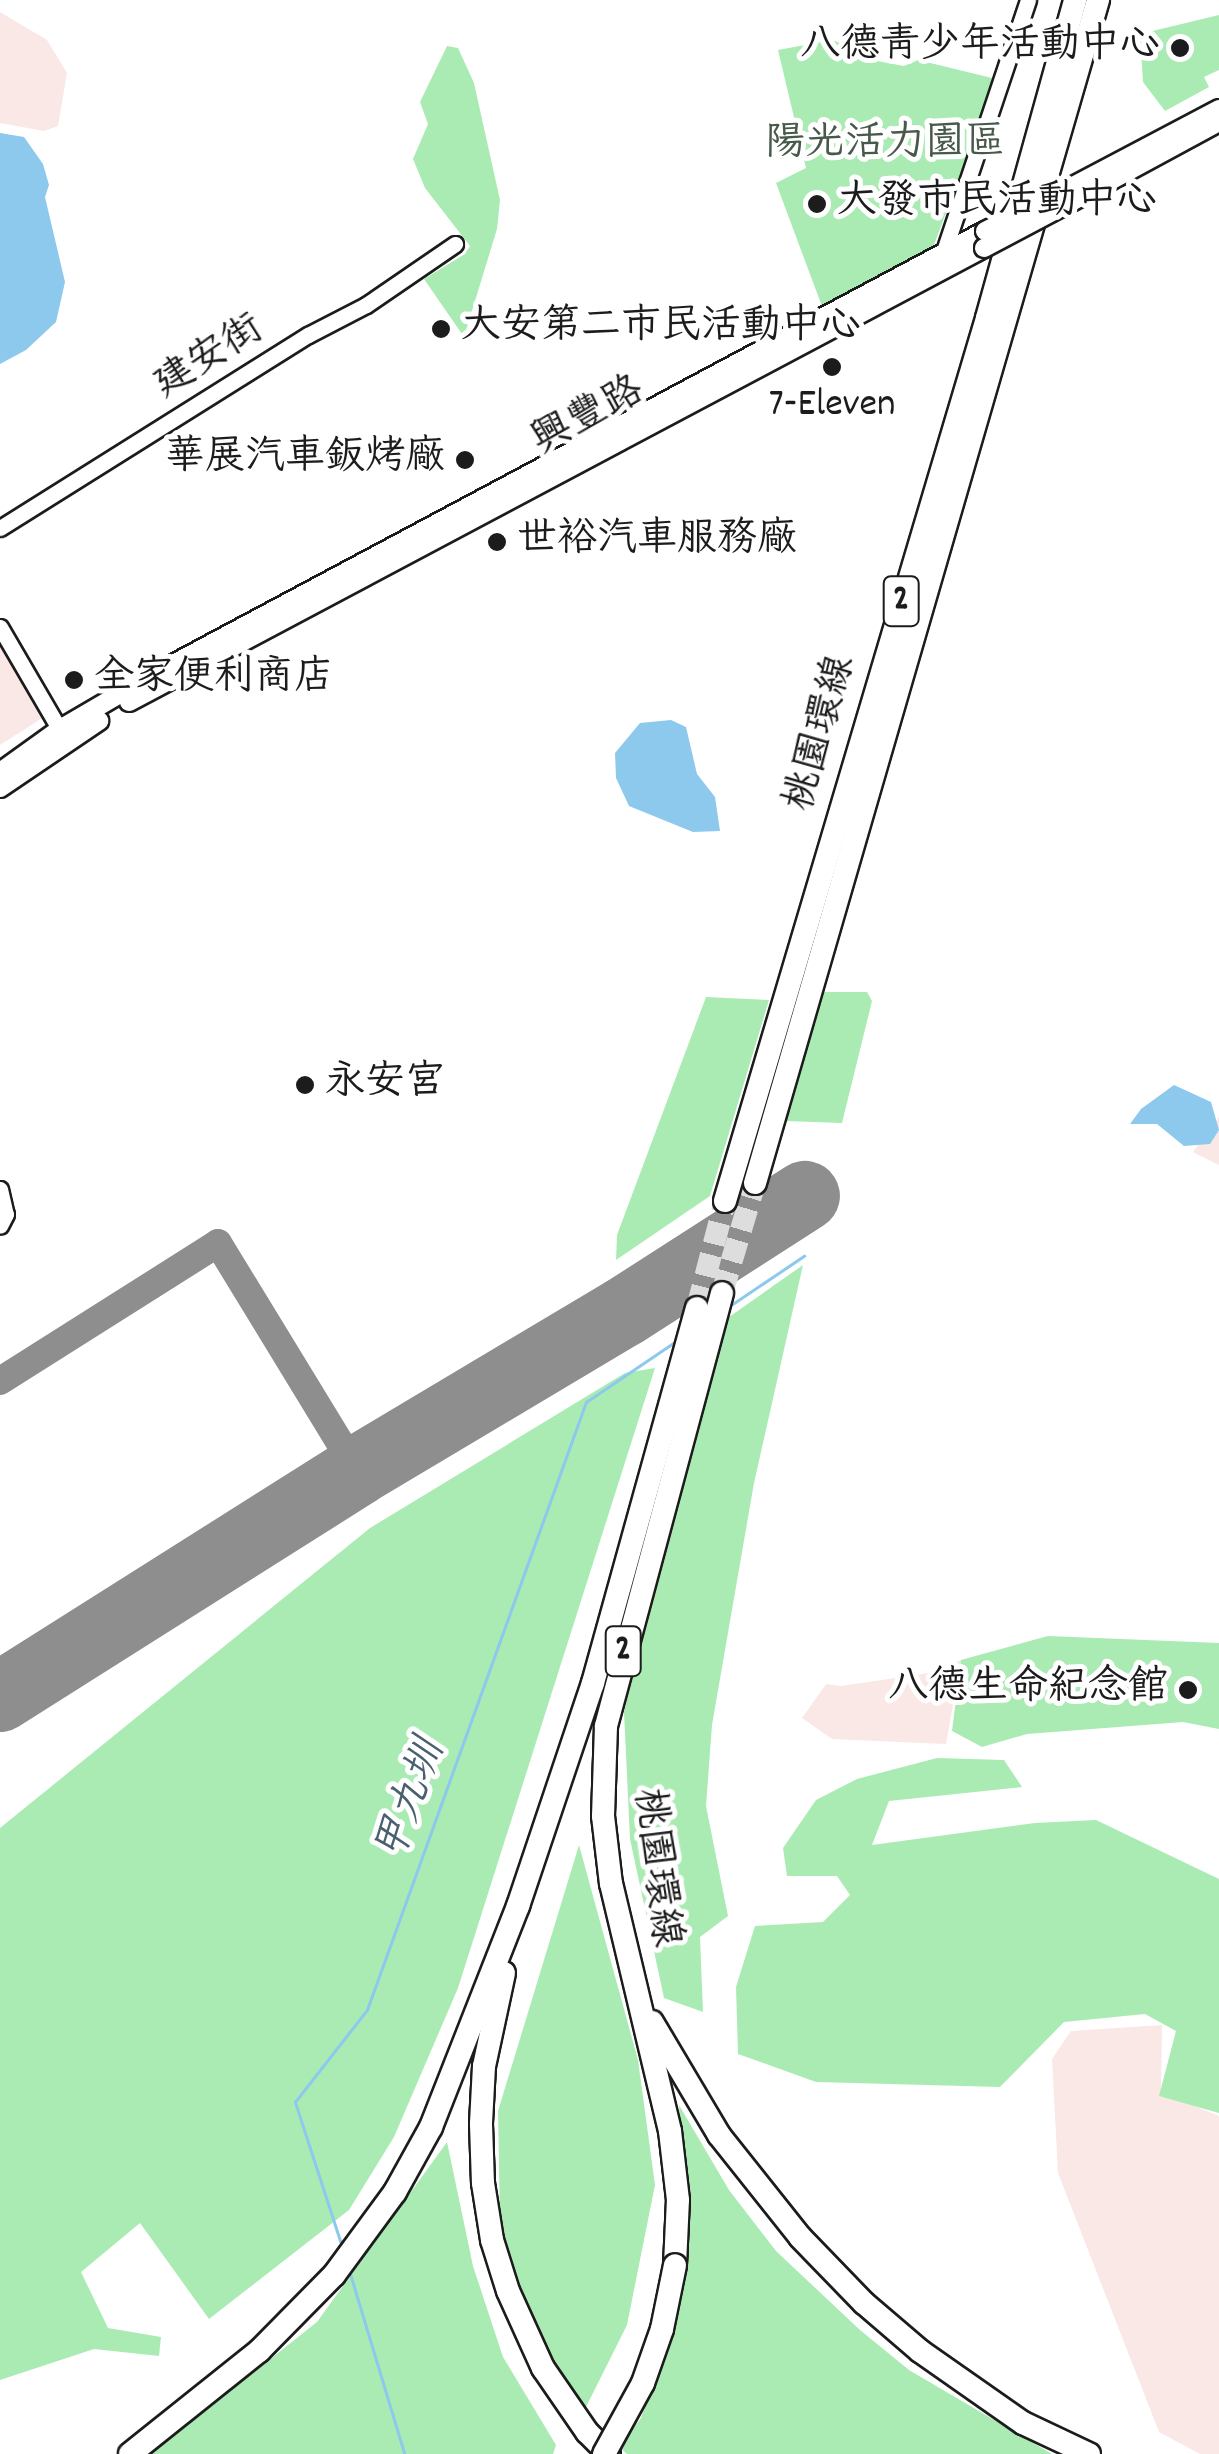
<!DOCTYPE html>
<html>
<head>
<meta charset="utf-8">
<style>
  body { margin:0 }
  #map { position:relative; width:1219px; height:2454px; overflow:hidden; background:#fff; font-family:Dekko,"LXGW WenKai TC",sans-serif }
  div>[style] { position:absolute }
  .built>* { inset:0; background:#fae8e6 }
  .green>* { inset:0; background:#aaebb4 }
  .water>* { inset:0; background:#8cc9ec }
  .stream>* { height:2.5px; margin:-1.25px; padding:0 1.25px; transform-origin:1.25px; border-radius:1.25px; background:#8cc9ec }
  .taxiway>* { height:28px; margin:-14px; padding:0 14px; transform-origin:14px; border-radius:14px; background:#8e8e8e }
  .runway>* { height:70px; margin:-35px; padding:0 35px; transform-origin:35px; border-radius:35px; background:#8e8e8e }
  .highway-tunnel>* { height:22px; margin-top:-11px; transform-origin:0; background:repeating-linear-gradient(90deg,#ddd 0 22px,transparent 0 33px) }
  .roads { filter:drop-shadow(2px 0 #1c1c1c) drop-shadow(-2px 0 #1c1c1c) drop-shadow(0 2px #1c1c1c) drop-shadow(0 -2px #1c1c1c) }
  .minor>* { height:15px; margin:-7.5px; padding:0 7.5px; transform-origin:7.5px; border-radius:7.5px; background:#fff }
  .major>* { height:18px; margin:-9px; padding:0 9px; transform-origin:9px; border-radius:9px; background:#fff }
  .highway>* { height:22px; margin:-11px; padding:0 11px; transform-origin:11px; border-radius:11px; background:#fff }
  .bridges { filter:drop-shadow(2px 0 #1c1c1c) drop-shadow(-2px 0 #1c1c1c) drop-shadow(0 2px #1c1c1c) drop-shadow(0 -2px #1c1c1c) }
  .major-bridge>* { height:18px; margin:-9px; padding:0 9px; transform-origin:9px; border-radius:9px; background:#fff }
  .highway-bridge>* { height:22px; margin:-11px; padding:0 11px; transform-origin:11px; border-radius:11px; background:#fff }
  .dots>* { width:28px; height:28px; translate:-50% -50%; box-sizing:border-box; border:5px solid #fff; border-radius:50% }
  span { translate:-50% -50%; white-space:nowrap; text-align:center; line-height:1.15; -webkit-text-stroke:10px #fff; paint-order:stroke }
  .shield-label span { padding:2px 8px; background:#fff; border:2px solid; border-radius:8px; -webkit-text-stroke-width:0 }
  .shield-label { font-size:38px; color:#1c1c1c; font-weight:700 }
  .poi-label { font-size:40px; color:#1c1c1c }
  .right { translate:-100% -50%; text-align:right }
  .left { translate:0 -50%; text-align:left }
  .park-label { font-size:40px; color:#475a4a }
  .street-label { font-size:40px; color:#1c1c1c }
  .water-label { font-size:42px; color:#49616f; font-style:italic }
</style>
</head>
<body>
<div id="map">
  <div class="built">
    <i style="clip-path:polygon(0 12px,47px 40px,67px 73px,58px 126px,44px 131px,0 123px)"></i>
    <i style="clip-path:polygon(0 645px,44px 717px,0 745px)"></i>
    <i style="clip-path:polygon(1219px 1117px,1219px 1165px,1193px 1152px)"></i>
    <i style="clip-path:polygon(961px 1660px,946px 1744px,832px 1739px,802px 1718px,826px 1684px,841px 1686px,929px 1673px)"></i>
    <i style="clip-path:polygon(1162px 2025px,1161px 2092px,1219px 2116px,1219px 2454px,1200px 2454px,1159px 2432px,1058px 2173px,1052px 2059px,1071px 2031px)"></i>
  </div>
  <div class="green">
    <i style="clip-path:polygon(1219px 15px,1219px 70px,1204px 77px,1209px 87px,1165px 111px,1143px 82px,1140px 34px)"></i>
    <i style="clip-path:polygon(832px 40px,851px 47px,851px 56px,904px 66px,918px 60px,996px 79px,934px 245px,823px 309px,776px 183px,806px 168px,778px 50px)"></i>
    <i style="clip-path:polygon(447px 46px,458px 48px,474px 83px,500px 200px,497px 229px,464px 337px,424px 279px,465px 254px,470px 246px,425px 188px,413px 159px,428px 124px,420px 102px)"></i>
    <i style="clip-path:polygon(821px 992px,867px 992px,872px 1001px,842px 1123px,786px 1121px)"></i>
    <i style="clip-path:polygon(706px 997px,769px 1000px,710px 1196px,616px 1260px,617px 1235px)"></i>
    <i style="clip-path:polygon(803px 1265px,754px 1483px,712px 1725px,706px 1806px,728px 1916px,700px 1937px,703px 2012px,664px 1998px,630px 1839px,624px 1712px,685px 1455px,729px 1317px)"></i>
    <i style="clip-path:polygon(655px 1368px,458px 1988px,394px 2137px,349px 2210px,209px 2319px,140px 2223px,81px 2272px,108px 2328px,161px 2337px,159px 2356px,94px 2349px,0 2380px,0 1828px,370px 1528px,625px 1373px)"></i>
    <i style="clip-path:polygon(1048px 1636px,1219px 1643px,1219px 1729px,1183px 1722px,1027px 1734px,982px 1747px,952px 1731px,961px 1660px)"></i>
    <i style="clip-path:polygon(937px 1758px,1004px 1760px,1022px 1787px,889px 1801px,872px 1845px,1035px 1823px,1096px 1820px,1219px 1879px,1219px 2113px,1159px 2096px,1176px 2031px,1145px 2014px,1064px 2022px,1000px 2087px,816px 2082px,738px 2054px,736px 1987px,755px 1926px,823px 1922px,850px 1895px,837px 1876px,787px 1876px,783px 1848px,816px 1800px,857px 1779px)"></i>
    <i style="clip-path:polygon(579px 1845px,638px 2060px,655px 2185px,627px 2325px,580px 2419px,541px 2363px,500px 2225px,498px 2111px)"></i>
    <i style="clip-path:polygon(679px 2105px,729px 2190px,776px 2251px,860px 2330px,909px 2370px,1052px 2454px,627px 2454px,619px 2447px,641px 2418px,682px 2298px,689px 2241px)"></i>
    <i style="clip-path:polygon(447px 2142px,473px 2266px,503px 2357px,556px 2445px,553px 2454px,151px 2454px,317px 2322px)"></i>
  </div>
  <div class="water">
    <i style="clip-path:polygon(0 133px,24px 137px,43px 164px,49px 185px,45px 197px,65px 282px,56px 322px,26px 350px,0 364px)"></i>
    <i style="clip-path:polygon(671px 720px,686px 727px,697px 774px,715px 797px,720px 831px,693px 832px,629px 806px,616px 778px,615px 753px,640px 723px)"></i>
    <i style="clip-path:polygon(1174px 1085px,1211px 1102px,1219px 1130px,1210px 1144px,1184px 1146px,1157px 1124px,1130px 1124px,1141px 1109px)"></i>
  </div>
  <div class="stream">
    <i style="left:731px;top:1305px;width:88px;rotate:-33.9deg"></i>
    <i style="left:342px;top:2247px;width:152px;rotate:-108deg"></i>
    <i style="left:295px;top:2102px;width:117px;rotate:-52deg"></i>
    <i style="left:367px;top:2010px;width:646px;rotate:-70.19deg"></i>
    <i style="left:586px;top:1402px;width:111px;rotate:-34deg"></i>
    <i style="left:349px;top:2269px;width:193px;rotate:73.2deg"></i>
  </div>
  <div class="taxiway">
    <i style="left:0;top:1381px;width:258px;rotate:-32.3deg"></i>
    <i style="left:218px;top:1243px;width:267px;rotate:58.6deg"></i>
  </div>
  <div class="runway">
    <i style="left:0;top:1697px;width:423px;rotate:-32.3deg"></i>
    <i style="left:357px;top:1471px;width:311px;rotate:-30.8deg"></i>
    <i style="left:624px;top:1312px;width:215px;rotate:-32.7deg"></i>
  </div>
  <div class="highway-tunnel">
    <i style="left:722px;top:1293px;width:115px;rotate:-73.3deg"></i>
    <i style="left:697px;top:1308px;width:111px;rotate:-75.3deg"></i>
  </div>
  <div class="roads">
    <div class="minor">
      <i style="left:942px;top:257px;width:271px;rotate:-71.5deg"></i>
      <i style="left:0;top:528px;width:363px;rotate:-32.1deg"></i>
      <i style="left:308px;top:335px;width:65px;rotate:-27.3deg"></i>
      <i style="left:366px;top:305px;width:108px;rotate:-34.4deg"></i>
      <i style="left:0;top:627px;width:127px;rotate:59.8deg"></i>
      <i style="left:0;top:1189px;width:26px;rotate:77deg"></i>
      <i style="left:6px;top:1214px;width:13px;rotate:117deg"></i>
    </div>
    <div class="major">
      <i style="left:1060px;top:193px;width:180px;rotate:-27.8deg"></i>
      <i style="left:1060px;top:208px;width:181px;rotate:-28.4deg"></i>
      <i style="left:129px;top:702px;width:968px;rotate:-27.97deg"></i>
      <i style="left:0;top:772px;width:74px;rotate:-35.6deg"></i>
      <i style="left:60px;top:729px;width:101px;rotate:-30.4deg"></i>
      <i style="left:147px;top:678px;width:950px;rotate:-28.08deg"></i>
      <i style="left:0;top:788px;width:120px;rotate:-34.1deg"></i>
    </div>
    <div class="highway">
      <i style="left:755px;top:1183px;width:1232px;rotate:-73.83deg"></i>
      <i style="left:725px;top:1201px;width:921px;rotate:-73.47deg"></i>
      <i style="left:987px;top:318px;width:330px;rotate:-74.5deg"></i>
      <i style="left:504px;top:1973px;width:95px;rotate:102.1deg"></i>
      <i style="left:484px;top:2066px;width:58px;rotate:93deg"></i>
      <i style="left:481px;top:2124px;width:59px;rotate:88.1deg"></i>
      <i style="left:483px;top:2183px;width:58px;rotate:81deg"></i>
      <i style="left:492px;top:2240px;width:53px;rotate:72.6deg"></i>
      <i style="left:508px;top:2291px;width:85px;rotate:65.6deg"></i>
      <i style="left:543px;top:2368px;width:78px;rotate:55.5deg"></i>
      <i style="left:587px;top:2432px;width:31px;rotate:45deg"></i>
      <i style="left:652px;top:2022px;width:131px;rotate:59.3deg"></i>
      <i style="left:719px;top:2135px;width:130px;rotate:51.5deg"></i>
      <i style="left:800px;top:2237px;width:92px;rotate:45.9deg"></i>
      <i style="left:864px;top:2303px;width:74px;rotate:40.6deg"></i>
      <i style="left:920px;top:2351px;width:126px;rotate:35deg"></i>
      <i style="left:1023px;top:2423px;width:73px;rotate:25.2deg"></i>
      <i style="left:675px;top:2265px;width:65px;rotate:-87.4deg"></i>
      <i style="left:678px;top:2200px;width:69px;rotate:-96.6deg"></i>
      <i style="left:670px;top:2131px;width:254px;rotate:-103.4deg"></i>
      <i style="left:611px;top:1884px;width:68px;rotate:-96.7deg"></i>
      <i style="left:603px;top:1816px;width:90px;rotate:-88.1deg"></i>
      <i style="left:606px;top:1726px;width:448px;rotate:-75deg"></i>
      <i style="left:130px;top:2454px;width:165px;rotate:-38.6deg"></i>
      <i style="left:259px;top:2351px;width:107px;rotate:-45.4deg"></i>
      <i style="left:334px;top:2275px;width:103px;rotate:-53.7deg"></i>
      <i style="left:395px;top:2192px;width:74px;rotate:-61deg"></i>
      <i style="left:431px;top:2127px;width:238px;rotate:-68.5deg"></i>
      <i style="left:518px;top:1906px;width:235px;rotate:-71.4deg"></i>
      <i style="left:593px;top:1683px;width:389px;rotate:-74.5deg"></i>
    </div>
  </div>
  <div class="bridges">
    <div class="major-bridge">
      <i style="left:985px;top:231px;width:84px;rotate:-26.9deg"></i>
      <i style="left:984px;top:248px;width:86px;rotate:-27.8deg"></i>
    </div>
    <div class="highway-bridge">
      <i style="left:604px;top:2454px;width:81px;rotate:-61.2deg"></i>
      <i style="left:643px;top:2383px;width:57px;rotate:-70.6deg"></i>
      <i style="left:662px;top:2329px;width:65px;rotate:-78.5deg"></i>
    </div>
  </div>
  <div class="dots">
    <i style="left:1180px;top:48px;background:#1c1c1c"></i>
    <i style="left:817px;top:204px;background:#1c1c1c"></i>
    <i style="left:441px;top:329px;background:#1c1c1c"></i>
    <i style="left:832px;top:367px;background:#1c1c1c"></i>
    <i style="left:465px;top:460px;background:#1c1c1c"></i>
    <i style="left:497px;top:542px;background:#1c1c1c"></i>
    <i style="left:74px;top:680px;background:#1c1c1c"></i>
    <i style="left:305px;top:1085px;background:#1c1c1c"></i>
    <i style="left:1188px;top:1690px;background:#1c1c1c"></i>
  </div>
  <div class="shield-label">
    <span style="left:901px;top:601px">2</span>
    <span style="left:623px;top:1651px">2</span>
  </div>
  <div class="poi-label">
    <span class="right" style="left:1160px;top:48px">八德青少年活動中心</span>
    <span class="left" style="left:837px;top:204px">大發市民活動中心</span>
    <span class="left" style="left:461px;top:329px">大安第二市民活動中心</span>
    <span style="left:832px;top:407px">7-Eleven</span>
    <span class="right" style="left:445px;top:460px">華展汽車鈑烤廠</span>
    <span class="left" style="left:517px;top:542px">世裕汽車服務廠</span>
    <span class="left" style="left:94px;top:680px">全家便利商店</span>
    <span class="left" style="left:325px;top:1085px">永安宮</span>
    <span class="right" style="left:1168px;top:1690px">八德生命紀念館</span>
  </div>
  <div class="park-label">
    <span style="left:885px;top:146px">陽光活力園區</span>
  </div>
  <div class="street-label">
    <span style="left:210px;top:359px;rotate:-32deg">建安街</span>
    <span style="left:589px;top:418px;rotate:-28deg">興豐路</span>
    <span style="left:823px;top:734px;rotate:-74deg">桃園環線</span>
    <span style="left:654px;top:1868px;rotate:83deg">桃園環線</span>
  </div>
  <div class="water-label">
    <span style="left:413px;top:1802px;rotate:-70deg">甲九圳</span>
  </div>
</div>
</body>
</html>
